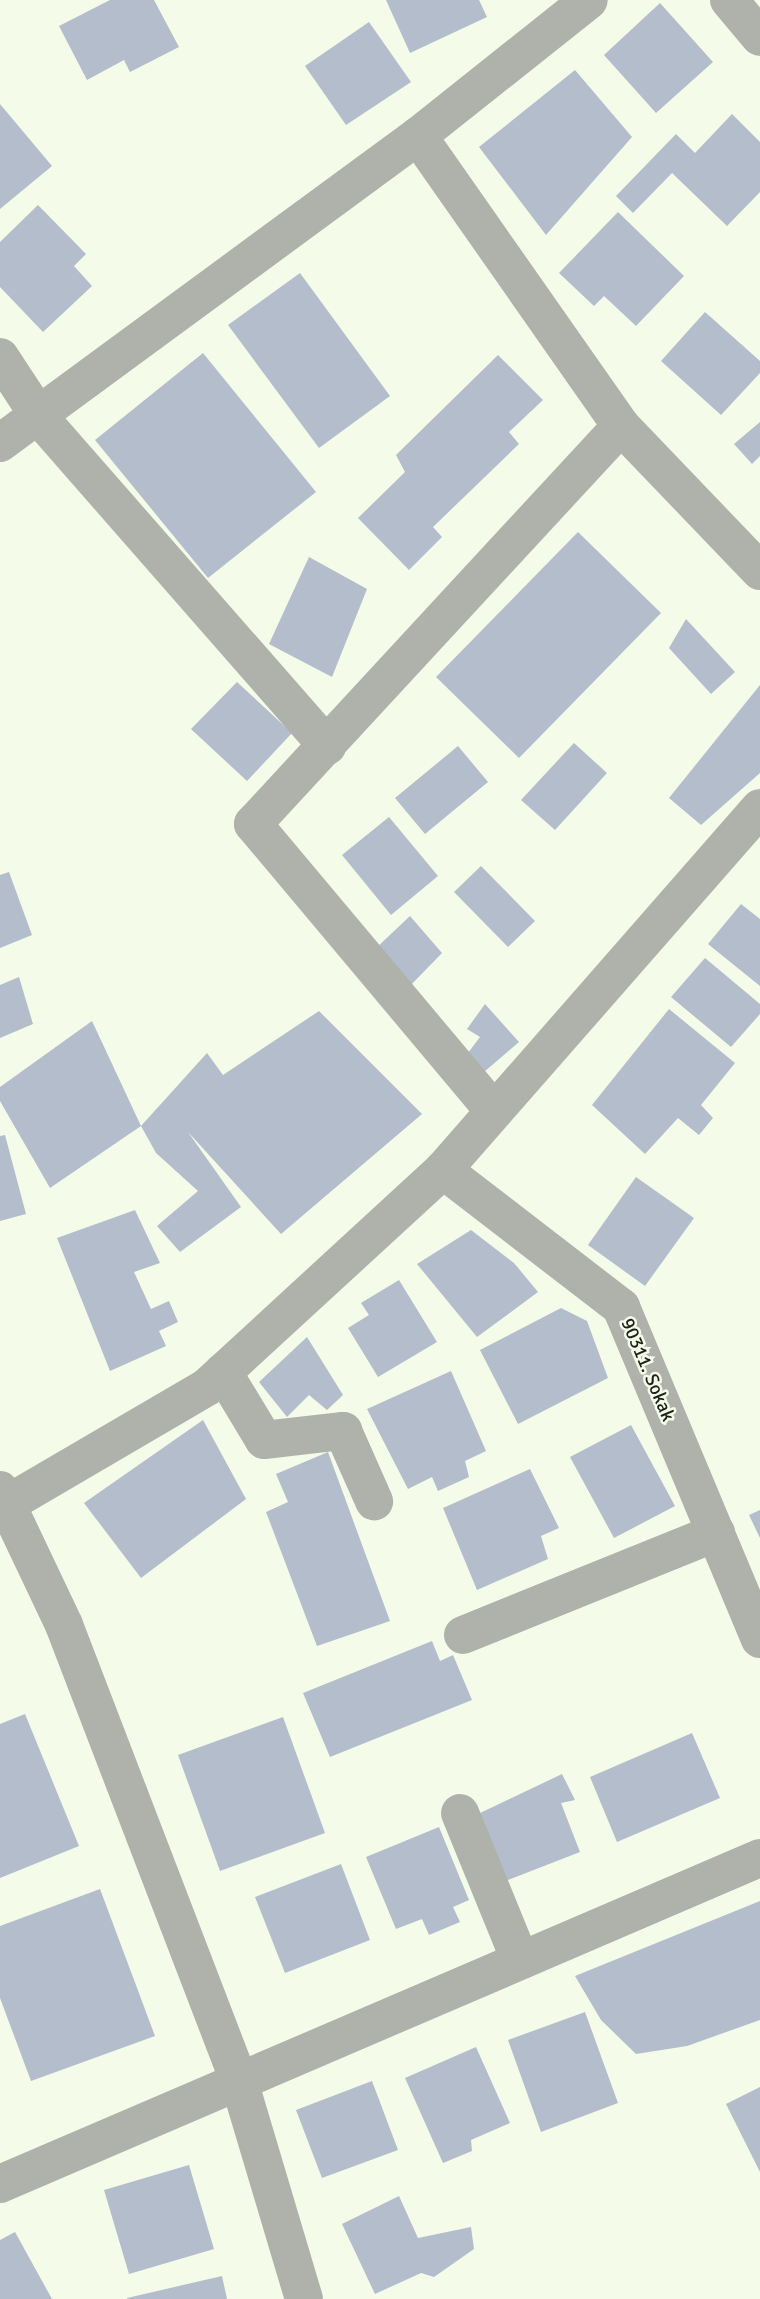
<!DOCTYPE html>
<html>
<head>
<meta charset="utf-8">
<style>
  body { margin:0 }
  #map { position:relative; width:760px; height:2299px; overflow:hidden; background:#f5fbe9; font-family:Signika,sans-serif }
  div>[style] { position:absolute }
  .building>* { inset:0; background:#b3bdcc }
  .minor>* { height:38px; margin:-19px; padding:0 19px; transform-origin:19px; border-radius:19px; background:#afb2ab }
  span { translate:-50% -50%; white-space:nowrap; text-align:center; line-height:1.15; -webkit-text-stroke:5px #f5fbe9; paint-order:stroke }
  .street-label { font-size:19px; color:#1d1f19 }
</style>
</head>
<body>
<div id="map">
  <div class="building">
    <i style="clip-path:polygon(110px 0,154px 0,179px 47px,130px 72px,124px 60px,87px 80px,59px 26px)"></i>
    <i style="clip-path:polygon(386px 0,479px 0,487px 17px,410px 53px)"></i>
    <i style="clip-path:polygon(660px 3px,713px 62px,656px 113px,604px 55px)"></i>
    <i style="clip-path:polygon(369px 22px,411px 82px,346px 125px,305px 66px)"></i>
    <i style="clip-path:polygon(575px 70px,632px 137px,546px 235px,479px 147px)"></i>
    <i style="clip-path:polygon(0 104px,52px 166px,0 209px)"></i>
    <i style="clip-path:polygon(732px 114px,760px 142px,760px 192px,727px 226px,672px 173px,633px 213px,616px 196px,676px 134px,695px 153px)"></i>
    <i style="clip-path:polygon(38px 205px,86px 254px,74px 266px,92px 286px,43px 332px,0 287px,0 242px)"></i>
    <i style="clip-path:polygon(618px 212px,684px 276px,636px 326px,604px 296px,594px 306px,559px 273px)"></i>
    <i style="clip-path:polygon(300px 273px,390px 396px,319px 448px,228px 325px)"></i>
    <i style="clip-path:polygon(705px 312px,760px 361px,760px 373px,721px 415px,661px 361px)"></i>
    <i style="clip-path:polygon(203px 353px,316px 492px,208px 578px,95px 440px)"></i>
    <i style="clip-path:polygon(498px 355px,543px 400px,509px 432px,519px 444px,433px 527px,442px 537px,409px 570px,358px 518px,405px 472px,396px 455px)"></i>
    <i style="clip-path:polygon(760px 422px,760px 456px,752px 464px,734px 444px)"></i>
    <i style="clip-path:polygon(578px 532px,661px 613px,519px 758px,436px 677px)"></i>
    <i style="clip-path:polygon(309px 557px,367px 589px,332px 677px,269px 644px)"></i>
    <i style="clip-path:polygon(686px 619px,735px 672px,711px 694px,669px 648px)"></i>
    <i style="clip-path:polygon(237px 682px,292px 733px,247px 781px,191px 729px)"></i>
    <i style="clip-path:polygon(760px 685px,760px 773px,701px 825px,669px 798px)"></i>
    <i style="clip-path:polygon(574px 743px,607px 773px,555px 830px,521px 800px)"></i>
    <i style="clip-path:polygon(458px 746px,488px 782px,425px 834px,395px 798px)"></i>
    <i style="clip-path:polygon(389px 817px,438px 876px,391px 915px,342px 855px)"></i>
    <i style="clip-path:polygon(481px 866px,535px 921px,508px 947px,454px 892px)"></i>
    <i style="clip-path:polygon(9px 872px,32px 935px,0 948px,0 875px)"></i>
    <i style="clip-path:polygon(741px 904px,760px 919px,760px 986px,708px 944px)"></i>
    <i style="clip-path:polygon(410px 916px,442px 953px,408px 988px,374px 950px)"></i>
    <i style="clip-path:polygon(705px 958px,760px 1004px,760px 1014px,731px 1047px,671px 997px)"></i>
    <i style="clip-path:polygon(19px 977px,33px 1024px,0 1038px,0 985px)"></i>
    <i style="clip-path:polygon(485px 1004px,519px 1042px,484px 1072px,468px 1053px,480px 1037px,467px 1029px)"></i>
    <i style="clip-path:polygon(669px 1009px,735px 1063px,701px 1105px,713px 1118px,699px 1135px,678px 1118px,645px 1154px,592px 1105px)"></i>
    <i style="clip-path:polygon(319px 1011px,422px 1114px,281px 1234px,188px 1132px,241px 1207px,180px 1252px,157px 1226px,198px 1191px,156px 1153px,141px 1126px,207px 1053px,223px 1075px)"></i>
    <i style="clip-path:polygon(92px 1021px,141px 1126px,50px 1188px,0 1101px,0 1087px)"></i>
    <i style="clip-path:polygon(5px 1135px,26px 1214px,0 1221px,0 1136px)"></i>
    <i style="clip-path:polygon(636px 1177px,694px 1218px,645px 1286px,588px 1245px)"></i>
    <i style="clip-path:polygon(135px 1210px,160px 1263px,134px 1272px,151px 1309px,169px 1301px,178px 1322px,159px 1331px,166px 1346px,110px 1371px,57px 1238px)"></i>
    <i style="clip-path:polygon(471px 1230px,514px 1263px,538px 1292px,477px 1337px,417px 1264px)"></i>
    <i style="clip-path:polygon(399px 1280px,437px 1342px,378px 1377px,348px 1328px,369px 1315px,361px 1303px)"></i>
    <i style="clip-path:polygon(561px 1308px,587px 1321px,608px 1378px,518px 1424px,480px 1350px)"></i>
    <i style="clip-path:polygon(307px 1337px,343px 1395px,327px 1410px,309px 1395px,287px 1417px,259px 1382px)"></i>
    <i style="clip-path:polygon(451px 1371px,486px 1451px,465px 1461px,469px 1477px,438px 1491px,432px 1477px,408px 1489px,367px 1409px)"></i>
    <i style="clip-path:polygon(203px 1420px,246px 1499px,141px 1578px,84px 1503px)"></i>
    <i style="clip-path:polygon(631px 1425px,675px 1506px,614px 1538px,570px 1457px)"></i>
    <i style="clip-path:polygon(328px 1452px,390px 1621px,317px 1646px,266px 1512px,288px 1502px,276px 1474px)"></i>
    <i style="clip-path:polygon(530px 1469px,559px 1528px,541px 1536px,548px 1559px,477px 1590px,443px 1508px)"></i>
    <i style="clip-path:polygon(760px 1510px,760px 1538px,749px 1515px)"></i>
    <i style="clip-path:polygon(432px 1641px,440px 1661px,453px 1655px,472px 1700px,330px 1757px,303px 1693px)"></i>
    <i style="clip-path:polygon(25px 1714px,79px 1846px,0 1878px,0 1724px)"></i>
    <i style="clip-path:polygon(283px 1717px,325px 1833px,220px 1871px,178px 1755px)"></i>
    <i style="clip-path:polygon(692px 1733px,720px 1798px,617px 1842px,590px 1777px)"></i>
    <i style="clip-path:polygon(562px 1774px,575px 1800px,561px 1803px,580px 1852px,503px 1882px,480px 1813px)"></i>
    <i style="clip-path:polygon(439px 1827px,469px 1900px,453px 1907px,460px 1922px,429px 1935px,422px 1919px,396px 1929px,366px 1857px)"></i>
    <i style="clip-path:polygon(341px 1864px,370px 1940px,285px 1973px,255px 1897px)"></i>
    <i style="clip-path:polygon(100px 1889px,155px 2036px,31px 2081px,0 1998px,0 1926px)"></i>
    <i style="clip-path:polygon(760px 1901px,760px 2020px,687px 2046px,636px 2054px,601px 2020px,575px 1976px)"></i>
    <i style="clip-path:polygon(585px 2012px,618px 2103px,541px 2132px,508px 2040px)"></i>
    <i style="clip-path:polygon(476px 2047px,510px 2123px,471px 2140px,472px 2151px,443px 2163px,405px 2078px)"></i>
    <i style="clip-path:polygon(372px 2081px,398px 2150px,322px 2178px,296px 2110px)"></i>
    <i style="clip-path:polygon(760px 2087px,760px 2172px,726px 2104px)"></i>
    <i style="clip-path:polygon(189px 2165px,214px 2249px,129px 2274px,104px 2190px)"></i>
    <i style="clip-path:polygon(399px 2196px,418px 2238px,471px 2227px,474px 2249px,434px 2277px,421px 2273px,375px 2294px,342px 2224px)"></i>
    <i style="clip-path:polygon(15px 2232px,52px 2299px,0 2299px,0 2240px)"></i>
    <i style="clip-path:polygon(222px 2276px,227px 2299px,127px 2299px,127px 2298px)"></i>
  </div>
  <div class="minor">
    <i style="left:729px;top:0;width:48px;rotate:50deg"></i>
    <i style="left:418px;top:136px;width:354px;rotate:55deg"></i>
    <i style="left:621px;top:426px;width:201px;rotate:46.2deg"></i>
    <i style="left:0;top:357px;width:73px;rotate:56.7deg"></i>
    <i style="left:40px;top:418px;width:436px;rotate:48.8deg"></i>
    <i style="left:0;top:443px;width:519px;rotate:-36.3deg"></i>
    <i style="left:418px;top:136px;width:218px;rotate:-38.5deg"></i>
    <i style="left:494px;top:1111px;width:375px;rotate:-130deg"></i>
    <i style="left:253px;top:824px;width:542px;rotate:-47.24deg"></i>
    <i style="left:443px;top:1170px;width:225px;rotate:37.6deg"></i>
    <i style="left:621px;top:1307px;width:360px;rotate:67.3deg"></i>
    <i style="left:223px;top:1372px;width:79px;rotate:58.9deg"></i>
    <i style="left:264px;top:1440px;width:80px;rotate:-6.5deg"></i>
    <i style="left:343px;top:1431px;width:77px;rotate:66.1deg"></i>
    <i style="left:0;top:1490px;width:149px;rotate:64.6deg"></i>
    <i style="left:64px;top:1625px;width:488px;rotate:69deg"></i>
    <i style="left:239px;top:2081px;width:227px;rotate:73.4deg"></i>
    <i style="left:7px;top:1504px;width:232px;rotate:-30.3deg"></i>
    <i style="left:207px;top:1387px;width:321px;rotate:-42.6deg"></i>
    <i style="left:443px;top:1170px;width:481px;rotate:-48.8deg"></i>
    <i style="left:463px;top:1635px;width:273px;rotate:-22deg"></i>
    <i style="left:460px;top:1813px;width:159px;rotate:67.8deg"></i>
    <i style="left:0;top:2184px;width:827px;rotate:-23.22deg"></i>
  </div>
  <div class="street-label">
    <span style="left:647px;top:1370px;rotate:67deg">90311. Sokak</span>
  </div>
</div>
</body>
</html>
